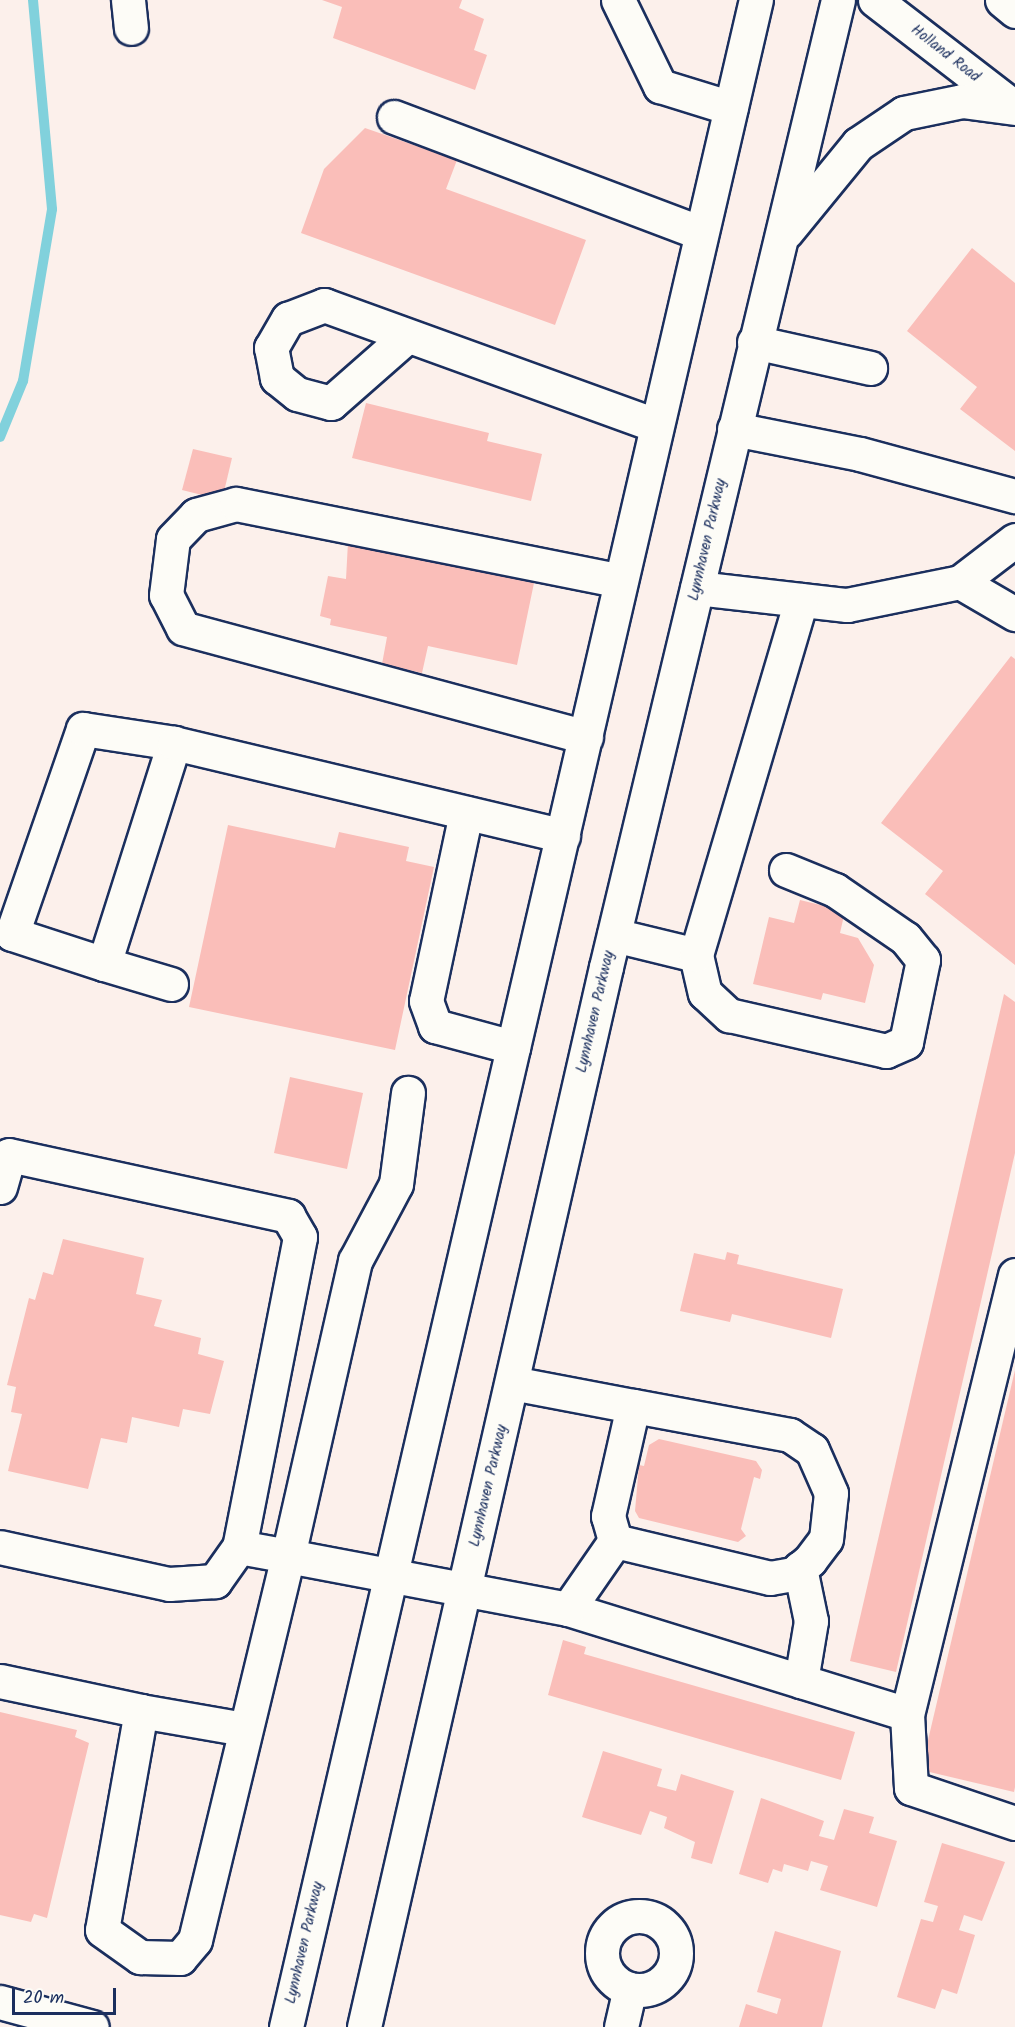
<!DOCTYPE html>
<html>
<head>
<meta charset="utf-8">
<style>
  body { margin:0 }
  #map { position:relative; width:1015px; height:2027px; overflow:hidden; background:#fcf0eb; font-family:Kalam,sans-serif }
  div>[style] { position:absolute }
  .stream>* { height:10px; margin:-5px; padding:0 5px; transform-origin:5px; border-radius:5px; background:#81d1dc }
  .building>* { inset:0; background:#fabeb9 }
  .roads { filter:drop-shadow(2px 0 #1b2f5e) drop-shadow(-2px 0 #1b2f5e) drop-shadow(0 2px #1b2f5e) drop-shadow(0 -2px #1b2f5e) }
  .minor>* { height:33px; margin:-16.5px; padding:0 16.5px; transform-origin:16.5px; border-radius:16.5px; background:#fdfcf7 }
  .minor>.ring { margin:-16.5px; padding:0; box-sizing:content-box; background:none; border:33px solid #fdfcf7; border-radius:50% }
  .major>* { height:33px; margin:-16.5px; padding:0 16.5px; transform-origin:16.5px; border-radius:16.5px; background:#fdfcf7 }
  span { translate:-50% -50%; white-space:nowrap; text-align:center; line-height:1.15; -webkit-text-stroke:6px #fdfcf7; paint-order:stroke }
  .street-label { font-size:15px; color:#1b2f5e }
  .scale { position:absolute; left:12px; top:1988px; width:104px; height:27px; box-sizing:border-box; border:3px solid #1b2f5e; border-top:0; padding-left:8px; font-size:18px; line-height:21px; white-space:nowrap; color:#1b2f5e; -webkit-text-stroke:4px #fdfcf7; paint-order:stroke }
</style>
</head>
<body>
<div id="map">
  <div class="stream">
    <i style="left:0;top:437px;width:61px;rotate:-67.7deg"></i>
    <i style="left:23px;top:381px;width:174px;rotate:-80.4deg"></i>
    <i style="left:52px;top:209px;width:210px;rotate:-95.2deg"></i>
  </div>
  <div class="building">
    <i style="clip-path:polygon(322px 0,462px 0,459px 8px,484px 19px,474px 50px,487px 55px,475px 90px,333px 38px,342px 7px)"></i>
    <i style="clip-path:polygon(365px 128px,457px 160px,446px 189px,586px 240px,555px 325px,301px 233px,324px 169px)"></i>
    <i style="clip-path:polygon(972px 248px,1015px 283px,1015px 451px,960px 409px,977px 387px,907px 331px)"></i>
    <i style="clip-path:polygon(366px 403px,489px 433px,487px 441px,542px 454px,531px 501px,352px 458px)"></i>
    <i style="clip-path:polygon(193px 449px,232px 458px,222px 500px,182px 490px)"></i>
    <i style="clip-path:polygon(348px 542px,534px 583px,517px 665px,428px 646px,422px 673px,382px 664px,387px 637px,330px 625px,331px 619px,320px 616px,328px 576px,346px 579px)"></i>
    <i style="clip-path:polygon(1011px 656px,1015px 659px,1015px 965px,925px 894px,943px 871px,881px 823px)"></i>
    <i style="clip-path:polygon(228px 825px,335px 848px,339px 832px,409px 847px,406px 861px,434px 867px,395px 1050px,189px 1007px)"></i>
    <i style="clip-path:polygon(800px 900px,845px 911px,840px 933px,858px 938px,874px 965px,865px 1003px,823px 993px,821px 1000px,753px 984px,769px 917px,794px 923px)"></i>
    <i style="clip-path:polygon(1004px 994px,1015px 1002px,1015px 1153px,896px 1672px,850px 1661px)"></i>
    <i style="clip-path:polygon(290px 1077px,363px 1093px,347px 1169px,274px 1153px)"></i>
    <i style="clip-path:polygon(63px 1239px,144px 1258px,136px 1294px,162px 1300px,154px 1326px,201px 1338px,198px 1354px,224px 1361px,210px 1414px,183px 1409px,179px 1427px,132px 1417px,127px 1443px,101px 1438px,88px 1489px,8px 1471px,22px 1414px,11px 1412px,16px 1387px,7px 1385px,29px 1298px,35px 1300px,43px 1272px,53px 1275px)"></i>
    <i style="clip-path:polygon(727px 1252px,739px 1255px,737px 1264px,843px 1289px,831px 1338px,732px 1314px,730px 1322px,680px 1311px,694px 1253px,725px 1260px)"></i>
    <i style="clip-path:polygon(1015px 1370px,1015px 1787px,1014px 1792px,921px 1770px)"></i>
    <i style="clip-path:polygon(659px 1439px,756px 1461px,762px 1470px,760px 1479px,754px 1477px,741px 1529px,746px 1536px,738px 1542px,639px 1518px,635px 1511px,639px 1465px,644px 1466px,649px 1445px)"></i>
    <i style="clip-path:polygon(563px 1640px,586px 1647px,584px 1654px,855px 1732px,841px 1780px,548px 1695px)"></i>
    <i style="clip-path:polygon(0 1712px,77px 1730px,75px 1737px,89px 1743px,47px 1918px,34px 1914px,31px 1922px,0 1915px)"></i>
    <i style="clip-path:polygon(603px 1751px,662px 1769px,657px 1786px,676px 1791px,681px 1774px,734px 1791px,712px 1864px,691px 1858px,695px 1842px,664px 1828px,667px 1817px,650px 1811px,641px 1835px,582px 1817px)"></i>
    <i style="clip-path:polygon(761px 1798px,824px 1821px,819px 1836px,834px 1840px,844px 1809px,874px 1817px,869px 1833px,897px 1841px,877px 1907px,820px 1890px,828px 1866px,811px 1861px,808px 1871px,784px 1864px,782px 1872px,773px 1869px,768px 1883px,739px 1874px)"></i>
    <i style="clip-path:polygon(942px 1843px,1005px 1862px,982px 1921px,964px 1915px,959px 1930px,975px 1935px,957px 1994px,942px 1989px,935px 2009px,897px 1997px,921px 1919px,933px 1922px,938px 1906px,924px 1902px)"></i>
    <i style="clip-path:polygon(775px 1931px,841px 1951px,822px 2027px,739px 2027px,746px 2004px,777px 2014px,781px 1999px,757px 1992px)"></i>
  </div>
  <div class="roads">
    <div class="minor">
      <i style="left:128px;top:0;width:28px;rotate:84deg"></i>
      <i style="left:618px;top:0;width:96px;rotate:64deg"></i>
      <i style="left:660px;top:86px;width:74px;rotate:17.2deg"></i>
      <i style="left:394px;top:117px;width:328px;rotate:20.7deg"></i>
      <i style="left:406px;top:337px;width:100px;rotate:138.7deg"></i>
      <i style="left:331px;top:403px;width:35px;rotate:-165deg"></i>
      <i style="left:297px;top:394px;width:26px;rotate:-141deg"></i>
      <i style="left:277px;top:378px;width:31px;rotate:-101deg"></i>
      <i style="left:271px;top:348px;width:34px;rotate:-60deg"></i>
      <i style="left:288px;top:319px;width:39px;rotate:-21deg"></i>
      <i style="left:324px;top:305px;width:353px;rotate:19.9deg"></i>
      <i style="left:754px;top:342px;width:119px;rotate:12.6deg"></i>
      <i style="left:734px;top:429px;width:128px;rotate:11.2deg"></i>
      <i style="left:860px;top:454px;width:161px;rotate:15.2deg"></i>
      <i style="left:960px;top:582px;width:69px;rotate:-37.4deg"></i>
      <i style="left:697px;top:588px;width:151px;rotate:6.5deg"></i>
      <i style="left:847px;top:605px;width:115px;rotate:-11.5deg"></i>
      <i style="left:960px;top:582px;width:64px;rotate:30.2deg"></i>
      <i style="left:586px;top:737px;width:417px;rotate:-164.9deg"></i>
      <i style="left:183px;top:628px;width:37px;rotate:-117deg"></i>
      <i style="left:166px;top:595px;width:56px;rotate:-82.9deg"></i>
      <i style="left:173px;top:539px;width:33px;rotate:-46deg"></i>
      <i style="left:196px;top:515px;width:41px;rotate:-15.4deg"></i>
      <i style="left:236px;top:504px;width:392px;rotate:11.3deg"></i>
      <i style="left:466px;top:813px;width:192px;rotate:102deg"></i>
      <i style="left:426px;top:1001px;width:27px;rotate:70deg"></i>
      <i style="left:435px;top:1026px;width:81px;rotate:15.1deg"></i>
      <i style="left:614px;top:935px;width:84px;rotate:13.7deg"></i>
      <i style="left:696px;top:955px;width:39px;rotate:77deg"></i>
      <i style="left:705px;top:993px;width:33px;rotate:43deg"></i>
      <i style="left:729px;top:1015px;width:161px;rotate:12.9deg"></i>
      <i style="left:886px;top:1051px;width:22px;rotate:-24deg"></i>
      <i style="left:906px;top:1042px;width:84px;rotate:-78.3deg"></i>
      <i style="left:923px;top:960px;width:28px;rotate:-129deg"></i>
      <i style="left:905px;top:938px;width:85px;rotate:-145.6deg"></i>
      <i style="left:835px;top:890px;width:53px;rotate:-157.8deg"></i>
      <i style="left:696px;top:955px;width:370px;rotate:-73.5deg"></i>
      <i style="left:104px;top:964px;width:97px;rotate:-161.9deg"></i>
      <i style="left:12px;top:934px;width:217px;rotate:-70.9deg"></i>
      <i style="left:83px;top:729px;width:92px;rotate:8.7deg"></i>
      <i style="left:171px;top:984px;width:70px;rotate:-163.4deg"></i>
      <i style="left:104px;top:964px;width:232px;rotate:-72.4deg"></i>
      <i style="left:174px;top:743px;width:400px;rotate:13.4deg"></i>
      <i style="left:0;top:1187px;width:33px;rotate:-74deg"></i>
      <i style="left:9px;top:1155px;width:286px;rotate:12.3deg"></i>
      <i style="left:288px;top:1216px;width:24px;rotate:60deg"></i>
      <i style="left:300px;top:1237px;width:316px;rotate:101.1deg"></i>
      <i style="left:239px;top:1547px;width:42px;rotate:125.2deg"></i>
      <i style="left:215px;top:1581px;width:46px;rotate:176.3deg"></i>
      <i style="left:169px;top:1584px;width:173px;rotate:-167.7deg"></i>
      <i style="left:1015px;top:1275px;width:452px;rotate:103.8deg"></i>
      <i style="left:907px;top:1714px;width:74px;rotate:86.9deg"></i>
      <i style="left:911px;top:1788px;width:110px;rotate:18.6deg"></i>
      <i style="left:512px;top:1383px;width:123px;rotate:10.8deg"></i>
      <i style="left:633px;top:1406px;width:113px;rotate:102.8deg"></i>
      <i style="left:608px;top:1516px;width:26px;rotate:74deg"></i>
      <i style="left:615px;top:1541px;width:159px;rotate:13.4deg"></i>
      <i style="left:770px;top:1578px;width:23px;rotate:-10deg"></i>
      <i style="left:793px;top:1574px;width:22px;rotate:-39deg"></i>
      <i style="left:810px;top:1560px;width:26px;rotate:-53deg"></i>
      <i style="left:826px;top:1539px;width:46px;rotate:-83.8deg"></i>
      <i style="left:831px;top:1493px;width:47px;rotate:-113.8deg"></i>
      <i style="left:812px;top:1450px;width:27px;rotate:-146deg"></i>
      <i style="left:790px;top:1435px;width:160px;rotate:-169.5deg"></i>
      <i style="left:239px;top:1547px;width:50px;rotate:10.4deg"></i>
      <i style="left:288px;top:1556px;width:303px;rotate:-77.2deg"></i>
      <i style="left:355px;top:1261px;width:87px;rotate:-62deg"></i>
      <i style="left:396px;top:1184px;width:92px;rotate:-82.5deg"></i>
      <i style="left:800px;top:1568px;width:54px;rotate:78.3deg"></i>
      <i style="left:811px;top:1621px;width:61px;rotate:99.5deg"></i>
      <i style="left:568px;top:1609px;width:355px;rotate:17.2deg"></i>
      <i style="left:0;top:1681px;width:144px;rotate:12deg"></i>
      <i style="left:244px;top:1729px;width:105px;rotate:-170.1deg"></i>
      <i style="left:141px;top:1711px;width:222px;rotate:100.1deg"></i>
      <i style="left:102px;top:1930px;width:47px;rotate:35.4deg"></i>
      <i style="left:140px;top:1957px;width:40px;rotate:1.4deg"></i>
      <i style="left:180px;top:1958px;width:23px;rotate:-50deg"></i>
      <i style="left:195px;top:1940px;width:395px;rotate:-76.4deg"></i>
      <i style="left:288px;top:1556px;width:285px;rotate:10.7deg"></i>
      <i style="left:568px;top:1609px;width:83px;rotate:-55.3deg"></i>
      <i class="ring" style="left:602px;top:1916px;width:41px;height:41px"></i>
      <i style="left:0;top:2002px;width:95px;rotate:15.2deg"></i>
      <i style="left:621px;top:2027px;width:39px;rotate:-77deg"></i>
    </div>
    <div class="major">
      <i style="left:875px;top:0;width:175px;rotate:37.6deg"></i>
      <i style="left:1002px;top:0;width:17px;rotate:40deg"></i>
      <i style="left:786px;top:232px;width:114px;rotate:-50.7deg"></i>
      <i style="left:858px;top:144px;width:55px;rotate:-34deg"></i>
      <i style="left:904px;top:113px;width:59px;rotate:-11.7deg"></i>
      <i style="left:962px;top:101px;width:53px;rotate:7.5deg"></i>
      <i style="left:286px;top:2027px;width:2081px;rotate:-76.95deg"></i>
      <i style="left:364px;top:2027px;width:1087px;rotate:-77.14deg"></i>
      <i style="left:606px;top:967px;width:994px;rotate:-76.51deg"></i>
    </div>
  </div>
  <div class="street-label">
    <span style="left:945px;top:54px;rotate:38deg">Holland Road</span>
    <span style="left:708px;top:540px;rotate:-77deg">Lynnhaven Parkway</span>
    <span style="left:596px;top:1012px;rotate:-77deg">Lynnhaven Parkway</span>
    <span style="left:489px;top:1486px;rotate:-77deg">Lynnhaven Parkway</span>
    <span style="left:305px;top:1943px;rotate:-77deg">Lynnhaven Parkway</span>
  </div>
  <div class="scale">20 m</div>
</div>
</body>
</html>
